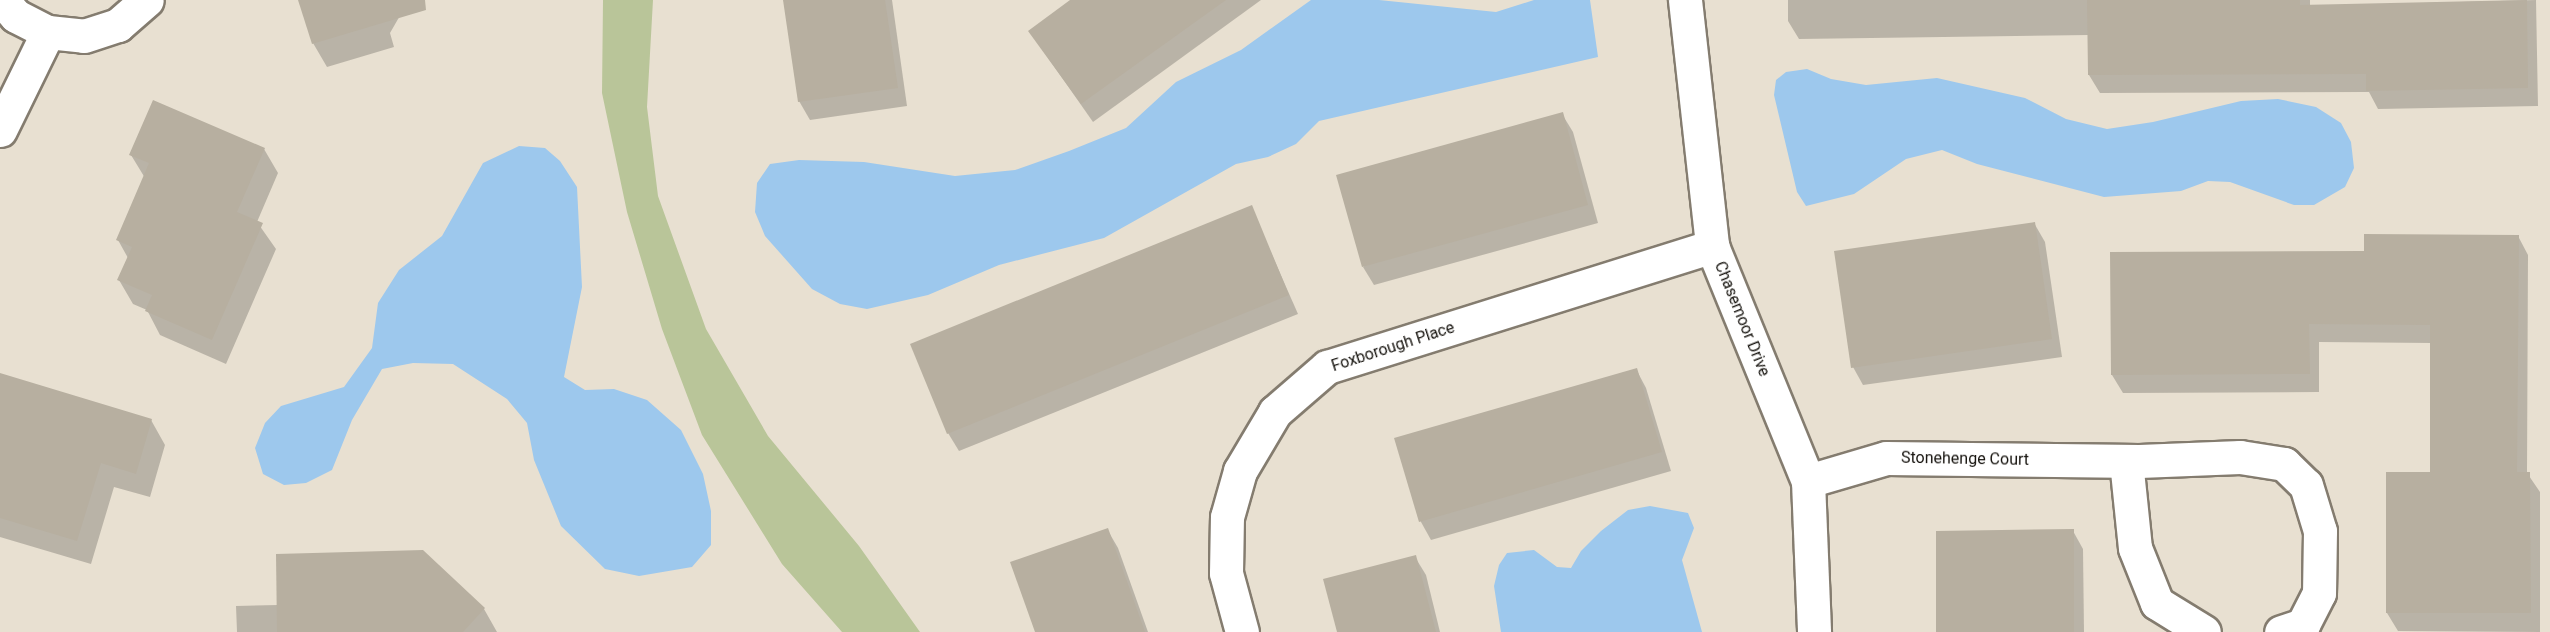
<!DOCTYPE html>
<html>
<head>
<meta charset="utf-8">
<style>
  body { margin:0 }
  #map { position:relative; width:2550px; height:632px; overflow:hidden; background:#e8e0d1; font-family:Roboto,sans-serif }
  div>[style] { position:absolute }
  .green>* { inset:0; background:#b9c599 }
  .water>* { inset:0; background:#9dc8ed }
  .shadow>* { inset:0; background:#0003 }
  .building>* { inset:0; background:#b7afa0 }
  .roads { filter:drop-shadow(2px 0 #847c6f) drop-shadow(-2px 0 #847c6f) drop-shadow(0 2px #847c6f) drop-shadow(0 -2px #847c6f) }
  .street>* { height:33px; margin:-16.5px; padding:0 16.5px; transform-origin:16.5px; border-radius:16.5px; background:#fff }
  span { translate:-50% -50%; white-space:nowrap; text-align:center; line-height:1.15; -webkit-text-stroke:5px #fff; paint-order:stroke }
  .street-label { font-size:16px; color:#15120d }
</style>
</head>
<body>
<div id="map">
  <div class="green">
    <i style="clip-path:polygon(603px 0,653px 0,647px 107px,658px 196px,706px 329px,768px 436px,859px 546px,920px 632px,842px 632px,782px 564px,702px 435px,662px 329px,627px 212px,602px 93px)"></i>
  </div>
  <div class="water">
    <i style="clip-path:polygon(1311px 0,1379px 0,1496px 12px,1534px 0,1590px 0,1598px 57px,1319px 121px,1296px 144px,1268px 157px,1236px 164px,1104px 238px,999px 265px,928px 295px,867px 309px,840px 304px,812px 289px,765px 236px,755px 212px,757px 183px,770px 164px,799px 160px,864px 162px,955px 176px,1015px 170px,1069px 151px,1126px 128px,1176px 82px,1241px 50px)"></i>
    <i style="clip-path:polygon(1807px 69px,1831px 79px,1866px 85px,1937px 78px,2025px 98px,2066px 119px,2107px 129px,2153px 122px,2241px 101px,2278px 99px,2316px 107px,2341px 123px,2351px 142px,2354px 168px,2345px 187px,2314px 205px,2294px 205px,2230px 182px,2208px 181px,2181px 191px,2104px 197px,1977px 164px,1942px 150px,1906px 159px,1854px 194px,1806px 206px,1797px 192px,1774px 95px,1776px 80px,1786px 72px)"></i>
    <i style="clip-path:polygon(519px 146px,545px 148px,560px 161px,577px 187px,582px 287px,564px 377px,585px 390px,614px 389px,647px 400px,681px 430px,703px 474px,711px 511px,711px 545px,692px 567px,639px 576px,605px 569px,561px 526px,534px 460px,527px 423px,507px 399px,453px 364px,413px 363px,382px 369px,352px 420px,332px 470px,306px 483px,284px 485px,263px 474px,255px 448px,265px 423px,281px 406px,344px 387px,372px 348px,378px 303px,399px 270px,442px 236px,483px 163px)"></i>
    <i style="clip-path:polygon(1650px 506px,1688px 513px,1694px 528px,1682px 560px,1702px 632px,1501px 632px,1494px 586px,1499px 565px,1507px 553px,1534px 550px,1557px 567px,1571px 568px,1581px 551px,1601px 531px,1628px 510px)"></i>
  </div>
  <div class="shadow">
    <i style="clip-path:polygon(300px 0,409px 0,390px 33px,394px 47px,327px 67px,313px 43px)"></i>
    <i style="clip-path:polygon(784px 0,892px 0,907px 106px,810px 120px,799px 101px)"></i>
    <i style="clip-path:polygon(1073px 0,1261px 0,1093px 122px,1030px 32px)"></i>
    <i style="clip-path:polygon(1788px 0,2310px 0,2310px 6px,2536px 0,2538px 106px,2378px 109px,2369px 92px,2100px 93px,2089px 75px,2089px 35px,1799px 39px,1788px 21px)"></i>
    <i style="clip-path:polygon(1562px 114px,1573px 132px,1598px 223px,1374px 285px,1363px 267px)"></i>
    <i style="clip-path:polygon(264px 149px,278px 173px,257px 222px,276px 249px,226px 364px,160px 335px,147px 310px,133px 304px,119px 280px,128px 258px,118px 240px,145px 178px,131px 155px)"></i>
    <i style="clip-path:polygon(1251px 207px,1298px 314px,959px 451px,948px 433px)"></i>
    <i style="clip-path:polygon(2034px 223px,2045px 242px,2062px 357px,1863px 385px,1853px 367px)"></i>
    <i style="clip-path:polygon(2518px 236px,2528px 255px,2527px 473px,2540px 492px,2540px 632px,2398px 631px,2387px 613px,2431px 473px,2432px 343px,2319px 342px,2319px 392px,2123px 393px,2112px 375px,2366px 253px)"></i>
    <i style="clip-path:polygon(1636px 369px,1646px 388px,1671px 471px,1431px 540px,1421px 522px,1396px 439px)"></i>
    <i style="clip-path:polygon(0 375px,151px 420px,165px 445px,150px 497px,114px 487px,91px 564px,0 537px)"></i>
    <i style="clip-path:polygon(1107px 529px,1118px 548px,1148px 632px,1036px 632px)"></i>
    <i style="clip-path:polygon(2073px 531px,2083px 549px,2084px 632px,1938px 632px)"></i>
    <i style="clip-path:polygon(422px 552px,484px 609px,497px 632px,237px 632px,236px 606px,278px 605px)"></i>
    <i style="clip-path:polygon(1415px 557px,1426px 575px,1440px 632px,1338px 632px)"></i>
  </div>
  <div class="building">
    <i style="clip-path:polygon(298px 0,425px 0,426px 10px,312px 44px)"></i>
    <i style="clip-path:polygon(783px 0,885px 0,898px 88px,798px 102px)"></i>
    <i style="clip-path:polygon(1070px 0,1226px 0,1081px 104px,1028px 31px)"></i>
    <i style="clip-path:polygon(2087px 0,2300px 0,2300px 5px,2527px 0,2528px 88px,2366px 91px,2366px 74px,2088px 75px)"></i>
    <i style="clip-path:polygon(153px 100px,265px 148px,237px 212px,263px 223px,212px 340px,145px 311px,152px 295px,117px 280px,132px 247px,116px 240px,149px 163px,129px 155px)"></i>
    <i style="clip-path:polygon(1563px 112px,1588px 205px,1362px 267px,1336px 175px)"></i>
    <i style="clip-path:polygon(1252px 205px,1289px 295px,947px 434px,910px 344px)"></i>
    <i style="clip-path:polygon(2035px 222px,2052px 339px,1851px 368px,1834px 251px)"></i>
    <i style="clip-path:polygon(2364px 234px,2519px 235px,2517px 472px,2530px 472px,2531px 613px,2386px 613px,2386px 472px,2430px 472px,2430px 325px,2309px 324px,2310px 374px,2111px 375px,2110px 252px,2364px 251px)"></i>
    <i style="clip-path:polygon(1637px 368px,1662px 452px,1419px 522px,1394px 438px)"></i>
    <i style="clip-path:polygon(0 373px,152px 419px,136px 474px,101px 463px,77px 541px,0 518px)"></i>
    <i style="clip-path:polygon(1108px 528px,1145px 632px,1035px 632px,1010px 562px)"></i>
    <i style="clip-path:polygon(2074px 529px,2074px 632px,1936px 632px,1936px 531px)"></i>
    <i style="clip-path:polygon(423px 550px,485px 608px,463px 632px,277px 632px,276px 554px)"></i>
    <i style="clip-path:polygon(1416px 555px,1436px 632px,1337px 632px,1323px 579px)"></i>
  </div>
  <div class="roads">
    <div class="street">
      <i style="left:2px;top:0;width:21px;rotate:49deg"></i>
      <i style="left:16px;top:16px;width:36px;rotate:27deg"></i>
      <i style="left:48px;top:32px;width:36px;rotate:6deg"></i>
      <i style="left:84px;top:36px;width:36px;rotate:-18deg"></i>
      <i style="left:118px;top:25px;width:38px;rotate:-41deg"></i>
      <i style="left:1685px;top:0;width:247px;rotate:83.7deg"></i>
      <i style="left:1712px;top:246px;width:254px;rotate:67.8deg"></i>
      <i style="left:1808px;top:481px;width:151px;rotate:87.7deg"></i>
      <i style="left:0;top:130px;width:109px;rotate:-63.9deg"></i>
      <i style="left:2126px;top:461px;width:87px;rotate:84.1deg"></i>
      <i style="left:2135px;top:548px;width:59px;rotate:68.2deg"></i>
      <i style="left:2157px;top:603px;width:55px;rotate:31.7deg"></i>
      <i style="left:1808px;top:481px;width:81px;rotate:-16.4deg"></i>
      <i style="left:1886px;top:458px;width:253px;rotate:0.7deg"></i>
      <i style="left:2139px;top:461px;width:101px;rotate:-2.3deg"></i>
      <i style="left:2240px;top:457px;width:45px;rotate:9deg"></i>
      <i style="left:2284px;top:464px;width:30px;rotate:44deg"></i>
      <i style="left:2306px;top:485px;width:48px;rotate:73.1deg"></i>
      <i style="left:2320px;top:531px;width:62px;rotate:90.9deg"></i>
      <i style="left:2319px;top:593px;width:36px;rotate:117deg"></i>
      <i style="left:2303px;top:625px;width:23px;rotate:162deg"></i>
      <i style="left:1242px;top:632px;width:61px;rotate:-105.2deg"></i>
      <i style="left:1226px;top:573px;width:56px;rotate:-89deg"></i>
      <i style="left:1227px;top:517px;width:48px;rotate:-74.2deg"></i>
      <i style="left:1240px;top:471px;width:69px;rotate:-59.3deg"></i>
      <i style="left:1275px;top:412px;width:69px;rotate:-40.9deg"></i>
      <i style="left:1327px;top:367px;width:404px;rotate:-17.4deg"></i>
    </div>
  </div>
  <div class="street-label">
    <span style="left:1742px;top:319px;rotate:68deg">Chasemoor Drive</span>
    <span style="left:1393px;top:347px;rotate:-18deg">Foxborough Place</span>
    <span style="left:1965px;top:459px;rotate:1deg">Stonehenge Court</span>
  </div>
</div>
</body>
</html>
